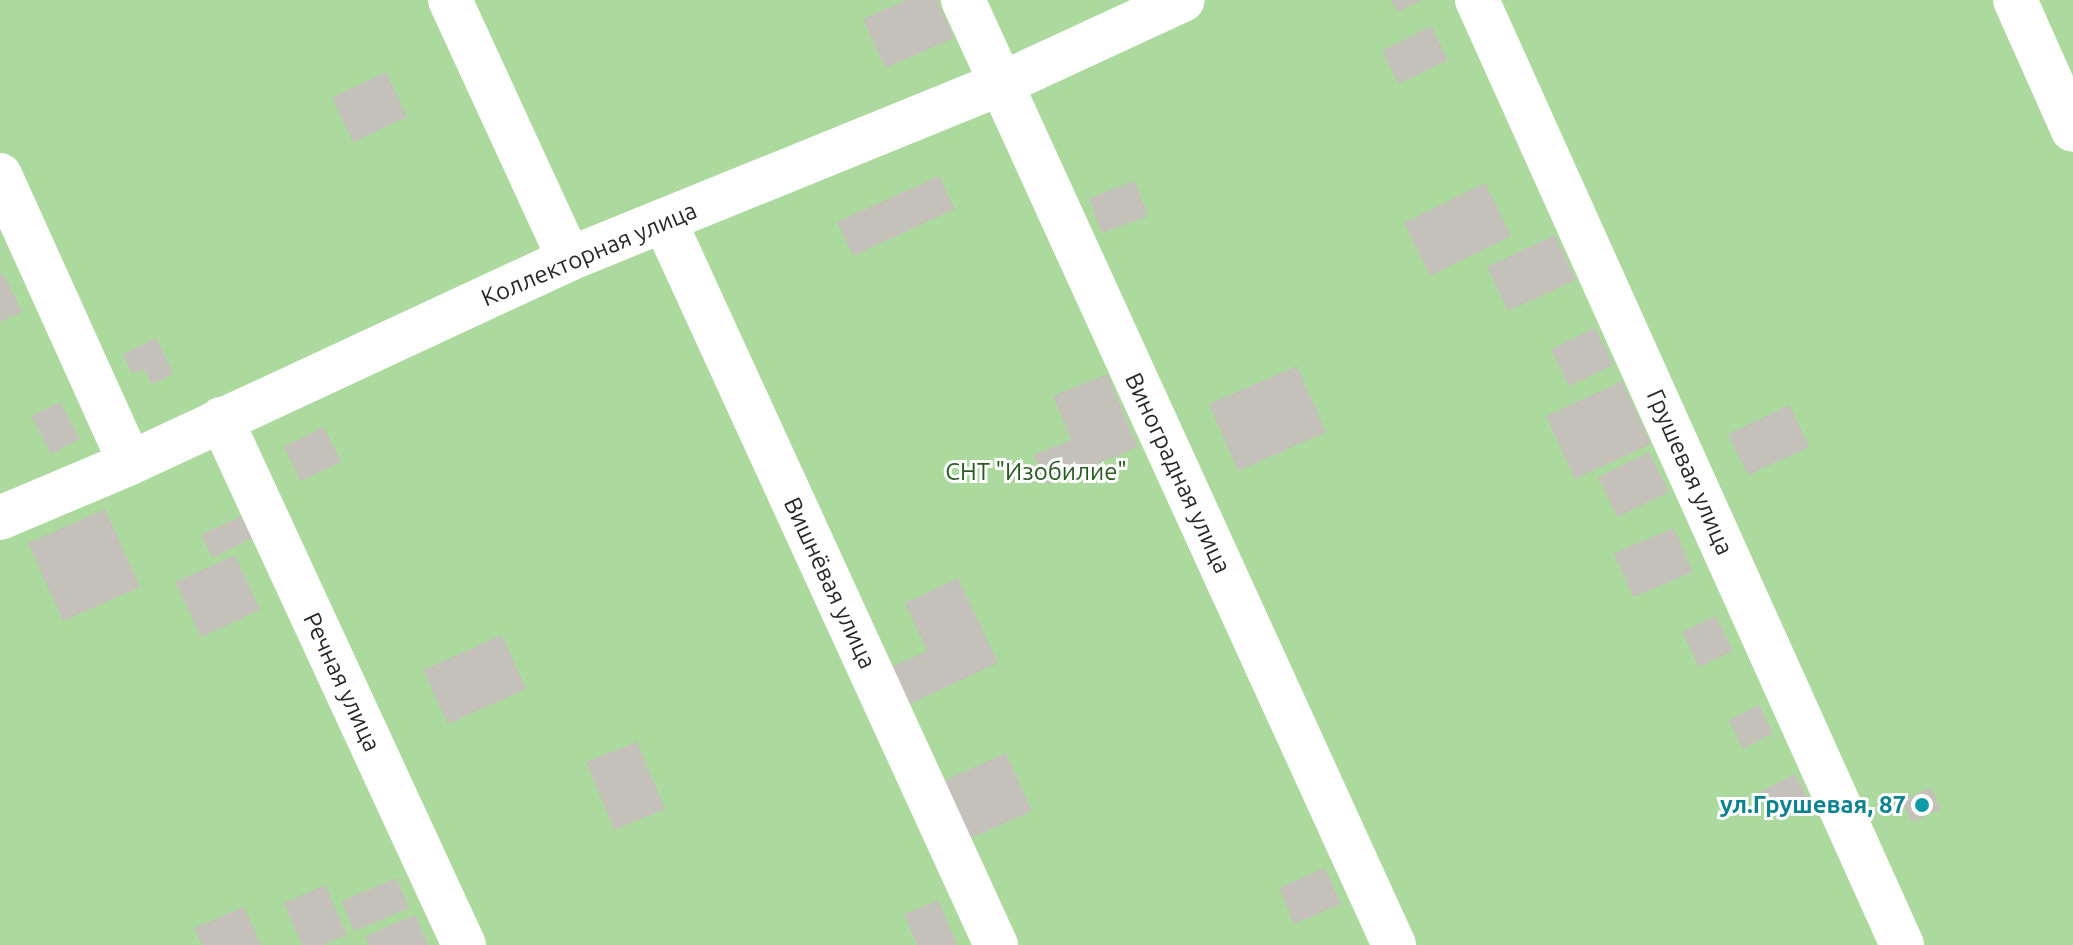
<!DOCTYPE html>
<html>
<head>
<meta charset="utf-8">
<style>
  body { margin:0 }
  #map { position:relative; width:2073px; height:945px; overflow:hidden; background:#e9e4db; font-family:Ubuntu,sans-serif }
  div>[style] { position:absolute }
  .green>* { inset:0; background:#acd99d }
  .building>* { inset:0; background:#c4c1ba }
  .minor>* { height:44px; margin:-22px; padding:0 22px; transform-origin:22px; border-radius:22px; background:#fff }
  .dots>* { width:22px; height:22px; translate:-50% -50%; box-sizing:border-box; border:4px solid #fff; border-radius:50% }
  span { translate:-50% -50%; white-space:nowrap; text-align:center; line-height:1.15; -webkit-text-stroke:6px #fff; paint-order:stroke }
  .street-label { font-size:24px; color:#282828 }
  .park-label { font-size:24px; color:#285b21 }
  .culture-label { font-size:24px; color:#0d838f; font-weight:700 }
  .right { translate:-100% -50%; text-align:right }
</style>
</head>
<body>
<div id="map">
  <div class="green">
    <i style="clip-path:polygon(0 0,2073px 0,2073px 945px,0 945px)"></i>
  </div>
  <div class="building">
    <i style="clip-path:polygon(906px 0,937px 0,954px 38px,885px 68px,863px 19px)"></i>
    <i style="clip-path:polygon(1391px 0,1422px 0,1397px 12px)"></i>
    <i style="clip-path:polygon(1431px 26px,1448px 60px,1399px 84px,1382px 51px)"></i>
    <i style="clip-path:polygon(386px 72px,407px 117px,353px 142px,332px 97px)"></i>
    <i style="clip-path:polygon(939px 176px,955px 209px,853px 256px,837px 222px)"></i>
    <i style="clip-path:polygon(1135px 181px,1148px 216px,1102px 233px,1089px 198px)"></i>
    <i style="clip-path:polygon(1485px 183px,1511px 236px,1430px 276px,1404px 223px)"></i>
    <i style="clip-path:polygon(1555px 235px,1576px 280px,1508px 311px,1487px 267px)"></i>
    <i style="clip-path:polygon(4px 274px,22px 312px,0 322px,0 276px)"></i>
    <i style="clip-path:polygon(1595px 328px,1614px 365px,1569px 386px,1551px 349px)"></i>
    <i style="clip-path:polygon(156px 338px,174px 374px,152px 384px,144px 369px,132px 374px,123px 354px)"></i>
    <i style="clip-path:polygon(1297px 366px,1326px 432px,1238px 471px,1209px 404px)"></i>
    <i style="clip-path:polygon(1107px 374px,1138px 447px,1046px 485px,1033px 455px,1071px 440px,1053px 396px)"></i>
    <i style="clip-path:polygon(1622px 381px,1651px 444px,1575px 479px,1546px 416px)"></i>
    <i style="clip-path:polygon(60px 402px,80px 439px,51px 454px,31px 416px)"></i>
    <i style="clip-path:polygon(1790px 405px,1809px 447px,1748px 475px,1728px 434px)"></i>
    <i style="clip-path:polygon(324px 427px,341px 462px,301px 481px,284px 446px)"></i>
    <i style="clip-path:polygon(1649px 452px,1669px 492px,1617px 517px,1598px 477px)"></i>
    <i style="clip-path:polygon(105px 509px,140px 587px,63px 621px,28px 543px)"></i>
    <i style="clip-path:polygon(241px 516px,252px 538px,213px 558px,201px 535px)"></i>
    <i style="clip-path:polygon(1674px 528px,1693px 572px,1633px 597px,1614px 553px)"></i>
    <i style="clip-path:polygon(235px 555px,260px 610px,201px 637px,175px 582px)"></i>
    <i style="clip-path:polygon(958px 578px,998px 663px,899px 709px,881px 672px,927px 651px,905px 603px)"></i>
    <i style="clip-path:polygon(1716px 616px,1733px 651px,1699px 667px,1682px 632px)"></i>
    <i style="clip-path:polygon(502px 635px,526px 689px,448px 724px,423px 670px)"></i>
    <i style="clip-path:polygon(1759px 705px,1773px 733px,1743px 749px,1729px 720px)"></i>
    <i style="clip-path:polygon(637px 742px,665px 809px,614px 830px,586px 762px)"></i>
    <i style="clip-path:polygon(1006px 753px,1032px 811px,967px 840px,941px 782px)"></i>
    <i style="clip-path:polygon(1795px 774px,1808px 799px,1772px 817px,1759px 792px)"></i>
    <i style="clip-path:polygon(1931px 787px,1941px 809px,1912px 822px,1902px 801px)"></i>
    <i style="clip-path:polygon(1325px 868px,1341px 904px,1294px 924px,1279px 888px)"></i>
    <i style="clip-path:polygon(396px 878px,409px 908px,354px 931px,342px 901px)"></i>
    <i style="clip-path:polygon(325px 885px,347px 935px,323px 945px,302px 945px,284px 903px)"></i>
    <i style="clip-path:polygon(938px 900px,957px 945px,917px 945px,904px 914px)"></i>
    <i style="clip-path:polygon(244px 907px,261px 945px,202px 945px,194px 928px)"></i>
    <i style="clip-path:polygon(415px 915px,428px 945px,369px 945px,365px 936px)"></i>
  </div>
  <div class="minor">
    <i style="left:450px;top:0;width:285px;rotate:65.3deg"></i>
    <i style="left:963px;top:0;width:1039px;rotate:65.48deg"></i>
    <i style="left:1477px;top:0;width:1036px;rotate:65.78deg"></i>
    <i style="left:2015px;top:0;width:142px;rotate:66deg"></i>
    <i style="left:0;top:175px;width:316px;rotate:65.7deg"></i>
    <i style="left:665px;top:222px;width:795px;rotate:65.4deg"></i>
    <i style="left:221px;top:419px;width:579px;rotate:65.2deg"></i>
    <i style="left:0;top:518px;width:141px;rotate:-22.9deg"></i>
    <i style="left:130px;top:463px;width:484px;rotate:-24.9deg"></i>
    <i style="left:569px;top:259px;width:466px;rotate:-22.1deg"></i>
    <i style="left:1001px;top:84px;width:200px;rotate:-24.8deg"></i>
  </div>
  <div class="dots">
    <i style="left:1922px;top:805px;background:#0f9aa8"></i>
  </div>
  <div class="street-label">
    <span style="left:589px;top:254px;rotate:-23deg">Коллекторная улица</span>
    <span style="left:1690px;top:472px;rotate:66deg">Грушевая улица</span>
    <span style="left:1178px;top:473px;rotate:65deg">Виноградная улица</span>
    <span style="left:830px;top:583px;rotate:65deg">Вишнёвая улица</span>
    <span style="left:342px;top:682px;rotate:65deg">Речная улица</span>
  </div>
  <div class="park-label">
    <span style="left:1036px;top:472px">СНТ "Изобилие"</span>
  </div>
  <div class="culture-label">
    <span class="right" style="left:1906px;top:805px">ул.Грушевая, 87</span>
  </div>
</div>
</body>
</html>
